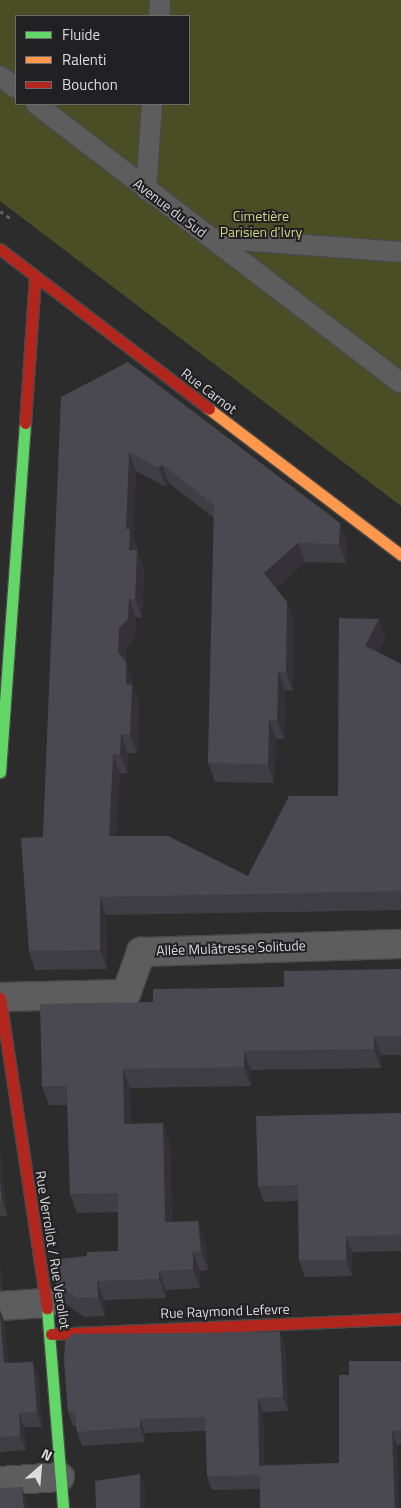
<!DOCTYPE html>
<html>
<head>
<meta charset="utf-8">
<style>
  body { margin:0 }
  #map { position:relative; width:401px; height:1508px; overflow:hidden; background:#2c2c2c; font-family:"Titillium Web",sans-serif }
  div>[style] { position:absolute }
  .green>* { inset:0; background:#4b4e24 }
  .path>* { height:3px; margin-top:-1.5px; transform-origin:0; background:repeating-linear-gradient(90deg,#636364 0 4px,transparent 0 8px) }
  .roads { filter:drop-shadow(1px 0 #494949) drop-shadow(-1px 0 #494949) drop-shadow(0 1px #494949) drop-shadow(0 -1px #494949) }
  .lane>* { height:20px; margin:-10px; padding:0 10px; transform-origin:10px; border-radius:10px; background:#5d5d5d }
  .street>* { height:28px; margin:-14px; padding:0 14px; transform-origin:14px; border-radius:14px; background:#5d5d5d }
  .fast>* { height:11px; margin:-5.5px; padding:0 5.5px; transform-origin:5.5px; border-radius:5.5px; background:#63d668 }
  .slow>* { height:11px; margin:-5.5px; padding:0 5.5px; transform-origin:5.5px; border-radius:5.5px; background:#ff974d }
  .jam>* { height:11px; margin:-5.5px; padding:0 5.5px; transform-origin:5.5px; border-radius:5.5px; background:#b3261e }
  .wall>* { inset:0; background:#403e45 }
  .shaded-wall>* { inset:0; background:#343238 }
  .building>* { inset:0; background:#4a4850 }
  span { translate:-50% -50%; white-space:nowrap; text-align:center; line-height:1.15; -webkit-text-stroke:4px #212124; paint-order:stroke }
  .street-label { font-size:14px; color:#dcdcde }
  .park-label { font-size:14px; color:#cdd282 }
  .legend { position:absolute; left:15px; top:15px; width:175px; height:90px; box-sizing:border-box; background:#212124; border:1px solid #6c6c6e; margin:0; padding:6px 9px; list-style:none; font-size:15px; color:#dcdcde }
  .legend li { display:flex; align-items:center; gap:10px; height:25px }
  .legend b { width:25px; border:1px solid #6c6c6e }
  .north { position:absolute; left:15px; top:1443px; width:50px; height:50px; -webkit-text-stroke:4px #212124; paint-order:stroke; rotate:27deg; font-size:14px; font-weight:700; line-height:20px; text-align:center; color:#dcdcde }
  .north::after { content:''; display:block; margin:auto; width:18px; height:22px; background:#dcdcde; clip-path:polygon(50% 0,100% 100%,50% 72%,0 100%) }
</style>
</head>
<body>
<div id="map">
  <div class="green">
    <i style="clip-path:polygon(evenodd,0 0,401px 0,401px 506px,0 201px,0 0,16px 16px,189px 16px,189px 104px,16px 104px,16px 16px)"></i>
  </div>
  <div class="path">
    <i style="left:0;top:211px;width:12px;rotate:35deg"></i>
  </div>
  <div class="roads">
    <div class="lane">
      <i style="left:159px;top:16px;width:16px;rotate:-86deg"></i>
      <i style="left:0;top:76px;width:20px;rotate:37deg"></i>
      <i style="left:36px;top:104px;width:459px;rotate:37.4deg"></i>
      <i style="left:146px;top:190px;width:86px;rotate:-86deg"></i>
      <i style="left:211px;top:238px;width:191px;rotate:4.2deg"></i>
    </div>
    <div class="street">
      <i style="left:0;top:997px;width:126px;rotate:-1.4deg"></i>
      <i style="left:126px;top:994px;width:45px;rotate:-70.3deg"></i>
      <i style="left:141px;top:952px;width:260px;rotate:-1.8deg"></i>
      <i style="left:0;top:1306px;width:47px;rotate:-3.7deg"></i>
      <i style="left:0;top:1481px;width:60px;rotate:-3.8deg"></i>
    </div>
    <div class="fast">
      <i style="left:0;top:772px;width:350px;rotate:-85.9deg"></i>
      <i style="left:47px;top:1308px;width:201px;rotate:85.4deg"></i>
    </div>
    <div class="slow">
      <i style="left:209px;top:409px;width:241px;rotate:37.2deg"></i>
    </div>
    <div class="jam">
      <i style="left:0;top:249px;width:263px;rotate:37.4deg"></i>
      <i style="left:25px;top:423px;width:147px;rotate:-86.1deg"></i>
      <i style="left:0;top:998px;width:314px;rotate:81.4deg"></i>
      <i style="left:51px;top:1334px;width:350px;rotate:-2.5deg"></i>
    </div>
  </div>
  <div class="wall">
    <i style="clip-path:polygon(61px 397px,347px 542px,346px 563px,305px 562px,276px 588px,294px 621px,293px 691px,285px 690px,284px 739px,276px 739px,274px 783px,215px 782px,208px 763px,214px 518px,169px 483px,166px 487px,136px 471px,133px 538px,144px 569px,142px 618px,136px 617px,135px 638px,126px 647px,126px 662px,133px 681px,133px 687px,139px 704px,137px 753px,128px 753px,127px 773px,120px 773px,116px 836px,248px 876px,338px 796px,339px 618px,386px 638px,378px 652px,401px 664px,401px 910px,106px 915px,107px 969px,35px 970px,29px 951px,43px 837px)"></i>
    <i style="clip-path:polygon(401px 969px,401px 1055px,381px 1055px,381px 1068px,251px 1070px,251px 1086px,130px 1088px,131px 1124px,170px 1142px,172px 1222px,205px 1240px,208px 1270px,200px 1271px,200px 1288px,166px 1290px,166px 1298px,104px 1300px,105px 1316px,84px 1317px,62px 1301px,55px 1282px,87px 1256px,118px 1251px,118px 1212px,77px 1213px,70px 1194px,67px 1105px,49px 1105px,42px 1086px,153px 1002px,284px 987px)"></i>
    <i style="clip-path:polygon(401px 1113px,401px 1251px,352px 1252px,352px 1276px,305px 1277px,299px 1260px,298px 1201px,264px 1202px,258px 1186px)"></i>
    <i style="clip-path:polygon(0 1151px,7px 1216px,0 1216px)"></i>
    <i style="clip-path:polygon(0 1268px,1px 1270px,2px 1290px,0 1291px)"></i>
    <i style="clip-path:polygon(0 1310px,4px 1321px,8px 1363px,38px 1376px,42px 1427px,24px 1427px,26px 1450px,0 1452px)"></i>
    <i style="clip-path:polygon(285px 1346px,288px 1411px,263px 1412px,264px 1465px,339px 1463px,349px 1375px,401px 1361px,401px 1445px,397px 1445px,260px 1489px,212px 1490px,207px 1476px,206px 1431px,145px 1433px,145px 1442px,82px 1446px,77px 1432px,76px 1426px,73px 1426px,68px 1412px)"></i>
  </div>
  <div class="shaded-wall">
    <i style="clip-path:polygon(129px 452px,136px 471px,133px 538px,137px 548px,136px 569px,129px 550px,126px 529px)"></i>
    <i style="clip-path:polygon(162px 464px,169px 483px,166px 487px,159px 468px)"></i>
    <i style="clip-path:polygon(340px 523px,347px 542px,346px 563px,339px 544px)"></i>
    <i style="clip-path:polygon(298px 543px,305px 562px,271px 592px,264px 573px)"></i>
    <i style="clip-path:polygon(137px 550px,144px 569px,142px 618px,135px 599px)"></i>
    <i style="clip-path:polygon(129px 599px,136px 617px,135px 638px,126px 647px,125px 671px,118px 652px,119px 628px)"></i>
    <i style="clip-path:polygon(287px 602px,294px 621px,293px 691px,286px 672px)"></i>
    <i style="clip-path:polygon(379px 619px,386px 638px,372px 665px,365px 646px)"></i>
    <i style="clip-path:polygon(126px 662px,133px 681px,133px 687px,139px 704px,137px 753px,130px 734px,126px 684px)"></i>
    <i style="clip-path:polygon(278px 671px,285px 690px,284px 739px,277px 720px)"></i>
    <i style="clip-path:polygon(269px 720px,276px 739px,274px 783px,268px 764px)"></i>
    <i style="clip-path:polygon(121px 734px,128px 753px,127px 773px,120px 754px)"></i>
    <i style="clip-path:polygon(113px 754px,120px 773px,115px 855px,109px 836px)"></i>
    <i style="clip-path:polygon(100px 897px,106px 915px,107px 969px,100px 950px)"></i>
    <i style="clip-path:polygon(374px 1036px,381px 1055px,381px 1068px,374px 1049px)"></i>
    <i style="clip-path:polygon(244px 1051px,251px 1070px,251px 1086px,244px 1067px)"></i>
    <i style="clip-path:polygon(123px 1069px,130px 1088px,131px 1143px,124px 1124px)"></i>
    <i style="clip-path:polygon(163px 1123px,170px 1142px,172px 1241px,165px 1222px)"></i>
    <i style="clip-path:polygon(0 1151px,7px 1216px,2px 1201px,0 1182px)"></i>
    <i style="clip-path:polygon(198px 1221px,205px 1240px,208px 1270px,201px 1251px)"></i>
    <i style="clip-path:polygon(346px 1236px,352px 1252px,352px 1276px,346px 1260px)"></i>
    <i style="clip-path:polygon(193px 1252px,200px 1271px,200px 1288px,193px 1269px)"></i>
    <i style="clip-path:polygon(0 1268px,1px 1270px,2px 1290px,0 1284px)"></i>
    <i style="clip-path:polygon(159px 1271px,166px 1290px,166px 1298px,159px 1279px)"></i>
    <i style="clip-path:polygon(97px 1281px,104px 1300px,105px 1316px,98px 1297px)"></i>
    <i style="clip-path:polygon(0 1310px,4px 1321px,9px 1378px,4px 1363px)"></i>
    <i style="clip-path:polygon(280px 1332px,285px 1346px,288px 1411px,283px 1397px)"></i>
    <i style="clip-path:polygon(33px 1362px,38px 1376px,42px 1427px,37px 1412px)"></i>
    <i style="clip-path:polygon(258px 1398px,263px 1412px,265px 1487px,259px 1473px)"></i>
    <i style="clip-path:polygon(19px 1413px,24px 1427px,26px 1450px,20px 1436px)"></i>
    <i style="clip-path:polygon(140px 1419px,145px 1433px,145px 1442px,140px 1427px)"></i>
    <i style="clip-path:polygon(392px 1431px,397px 1445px,399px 1508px,395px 1508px)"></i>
    <i style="clip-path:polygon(140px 1474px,145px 1488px,145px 1508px,140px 1508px)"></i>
    <i style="clip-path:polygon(22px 1487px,27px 1501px,28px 1508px,24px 1508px)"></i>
  </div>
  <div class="building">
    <i style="clip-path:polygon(128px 362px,340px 523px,339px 544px,298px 543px,264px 573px,287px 602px,286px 672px,278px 671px,277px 720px,269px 720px,268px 764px,208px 763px,214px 505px,162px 464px,159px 468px,129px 452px,126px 529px,130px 529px,129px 550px,137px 550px,135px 599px,129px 599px,128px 619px,119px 628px,118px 652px,126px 662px,126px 684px,132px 685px,130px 734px,121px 734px,120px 754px,113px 754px,109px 836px,168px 836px,248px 876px,289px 796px,338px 796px,339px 618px,379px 619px,365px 646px,401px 664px,401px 891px,100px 897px,100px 950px,29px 951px,21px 838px,43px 837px,61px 397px)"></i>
    <i style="clip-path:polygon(401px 969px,401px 1036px,374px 1036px,374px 1049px,244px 1051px,244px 1067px,123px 1069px,124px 1124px,163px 1123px,165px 1222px,198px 1221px,201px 1251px,193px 1252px,193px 1269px,159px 1271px,159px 1279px,97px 1281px,98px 1297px,77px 1298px,55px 1282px,52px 1260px,87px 1256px,87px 1252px,118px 1251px,118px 1193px,70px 1194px,67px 1086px,42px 1086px,40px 1004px,153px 1002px,153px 989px,284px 987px,284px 971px)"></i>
    <i style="clip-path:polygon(401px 1113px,401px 1235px,346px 1236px,346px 1260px,299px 1260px,298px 1185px,258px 1186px,256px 1116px)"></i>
    <i style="clip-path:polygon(0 1182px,2px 1201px,0 1201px)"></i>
    <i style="clip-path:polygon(0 1319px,4px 1363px,33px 1362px,37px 1412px,19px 1413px,20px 1436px,0 1437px)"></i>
    <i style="clip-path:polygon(280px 1332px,283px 1397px,258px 1398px,259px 1473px,259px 1466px,339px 1463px,339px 1375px,349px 1375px,349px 1361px,401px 1361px,401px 1430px,392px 1431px,395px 1508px,260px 1508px,260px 1475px,207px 1476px,205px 1417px,140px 1419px,140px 1427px,77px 1432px,75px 1412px,68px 1412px,64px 1360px,65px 1342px,72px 1334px)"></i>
    <i style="clip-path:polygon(140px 1474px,140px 1508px,96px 1508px,95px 1481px)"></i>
    <i style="clip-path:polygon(22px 1487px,24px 1508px,0 1508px,0 1488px)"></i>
  </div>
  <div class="street-label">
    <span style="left:170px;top:208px;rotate:37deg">Avenue du Sud</span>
    <span style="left:209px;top:391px;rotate:37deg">Rue Carnot</span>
    <span style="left:231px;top:948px;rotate:-2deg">Allée Mulâtresse Solitude</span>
    <span style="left:53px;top:1250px;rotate:81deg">Rue Verrollot / Rue Verollot</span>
    <span style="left:225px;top:1311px;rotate:-2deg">Rue Raymond Lefevre</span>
  </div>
  <div class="park-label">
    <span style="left:261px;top:224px">Cimetière<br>Parisien d'Ivry</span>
  </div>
  <ul class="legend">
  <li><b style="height:6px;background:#63d668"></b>Fluide</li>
  <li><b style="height:6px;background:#ff974d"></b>Ralenti</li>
  <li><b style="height:6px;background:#b3261e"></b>Bouchon</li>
  </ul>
  <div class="north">N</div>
</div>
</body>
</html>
